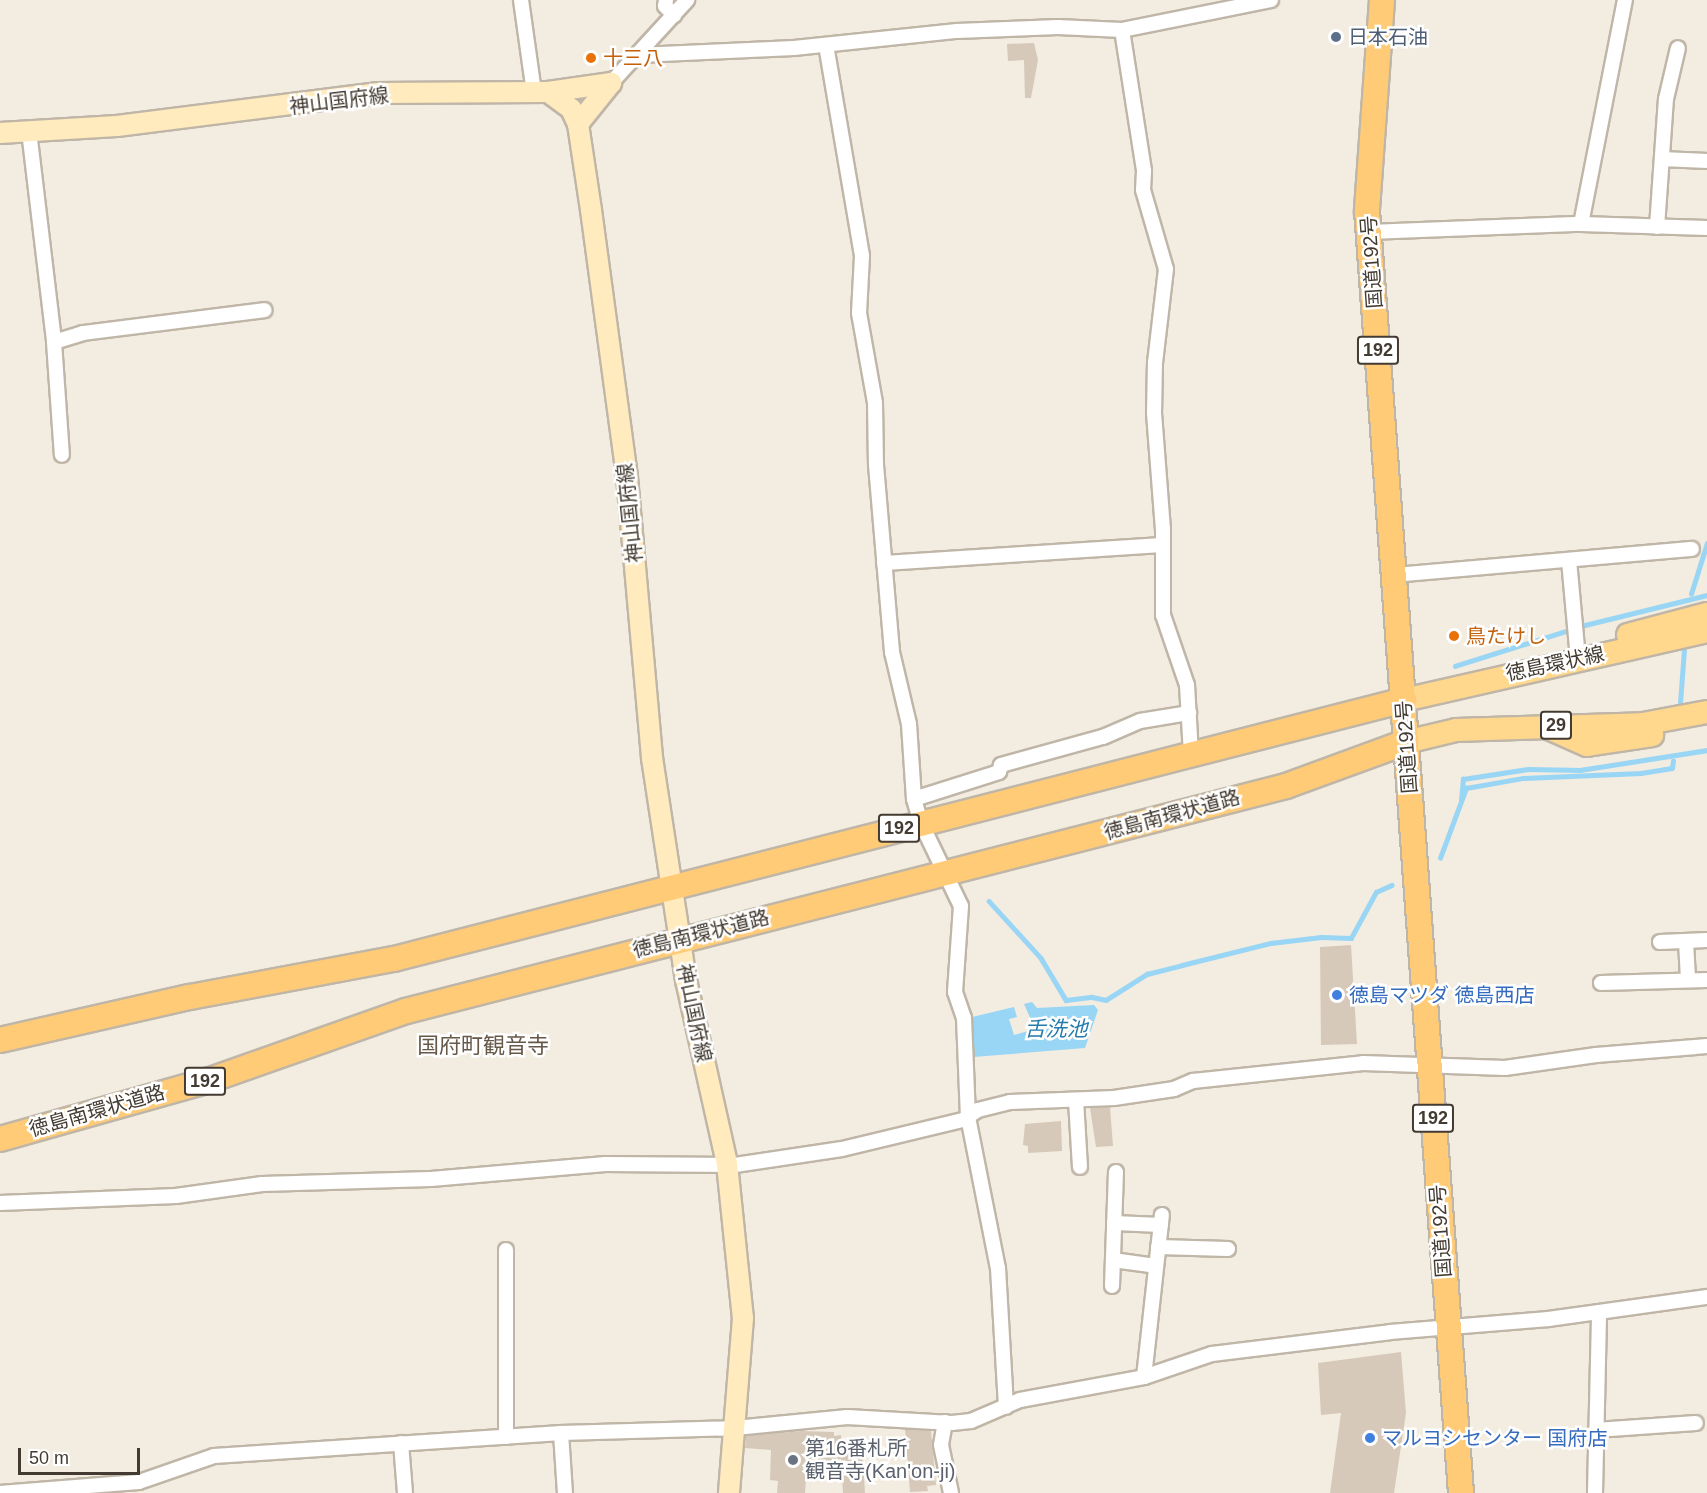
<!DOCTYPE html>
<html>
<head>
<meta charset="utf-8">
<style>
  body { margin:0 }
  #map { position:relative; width:1707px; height:1493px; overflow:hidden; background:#f2ece1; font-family:Arial,"Noto Sans JP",sans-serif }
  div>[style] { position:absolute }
  .water>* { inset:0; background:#99d5f4 }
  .stream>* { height:4.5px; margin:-2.25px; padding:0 2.25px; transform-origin:2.25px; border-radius:2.25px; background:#99d5f4 }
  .building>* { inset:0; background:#d7c9b9 }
  .roads { filter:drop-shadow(2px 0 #c0b6a7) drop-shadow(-2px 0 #c0b6a7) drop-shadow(0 2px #c0b6a7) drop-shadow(0 -2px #c0b6a7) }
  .minor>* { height:14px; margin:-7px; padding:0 7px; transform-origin:7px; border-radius:7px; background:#fff }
  .secondary>* { height:20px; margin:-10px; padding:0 10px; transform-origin:10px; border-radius:10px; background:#ffebbe }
  .primary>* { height:22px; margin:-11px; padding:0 11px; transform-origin:11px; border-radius:11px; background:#ffd78d }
  .trunk>* { height:24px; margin:-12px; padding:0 12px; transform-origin:12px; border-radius:12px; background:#ffcb76 }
  .dots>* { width:16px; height:16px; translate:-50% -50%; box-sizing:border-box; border:3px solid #fff; border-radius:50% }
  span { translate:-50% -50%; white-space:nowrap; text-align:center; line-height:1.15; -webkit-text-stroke:5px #fff; paint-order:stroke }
  .shield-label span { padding:2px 4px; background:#fff; border:2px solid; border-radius:4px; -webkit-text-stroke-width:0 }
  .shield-label { font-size:18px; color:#433b32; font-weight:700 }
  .service-label { font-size:20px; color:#4e5e75 }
  .left { translate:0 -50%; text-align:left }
  .food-label { font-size:20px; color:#c56008 }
  .street-label { font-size:20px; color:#433b32 }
  .shop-label { font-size:20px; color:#366cbe }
  .worship-label { font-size:20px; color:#5b616d }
  .water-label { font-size:21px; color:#257cac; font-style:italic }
  .quarter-label { font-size:22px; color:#675949 }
  .scale { position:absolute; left:18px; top:1448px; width:122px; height:27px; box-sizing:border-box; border:3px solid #433b32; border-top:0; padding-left:8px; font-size:18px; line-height:21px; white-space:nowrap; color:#433b32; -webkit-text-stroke:4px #fff; paint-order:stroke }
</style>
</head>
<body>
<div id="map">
  <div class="water">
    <i style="clip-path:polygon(1032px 1002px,1037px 1008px,1094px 1005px,1098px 1010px,1085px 1048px,973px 1057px,968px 1018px,1014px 1007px,1017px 1017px,1009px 1019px,1014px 1035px,1035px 1029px,1024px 1004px)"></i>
  </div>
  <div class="stream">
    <i style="left:1691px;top:594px;width:53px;rotate:-72.6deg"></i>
    <i style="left:1455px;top:666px;width:136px;rotate:-17.5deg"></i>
    <i style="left:1585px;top:625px;width:126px;rotate:-13.8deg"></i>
    <i style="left:1680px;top:703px;width:53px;rotate:-85.7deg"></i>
    <i style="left:1461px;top:801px;width:22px;rotate:-85deg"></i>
    <i style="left:1463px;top:779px;width:66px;rotate:-8.7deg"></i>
    <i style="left:1528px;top:769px;width:52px;rotate:1.1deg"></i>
    <i style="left:1580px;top:770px;width:129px;rotate:-8.9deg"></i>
    <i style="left:1440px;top:858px;width:75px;rotate:-69.6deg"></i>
    <i style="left:1466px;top:788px;width:58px;rotate:-10deg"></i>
    <i style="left:1523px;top:778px;width:118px;rotate:-2.4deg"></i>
    <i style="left:1641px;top:773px;width:31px;rotate:-9deg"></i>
    <i style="left:1672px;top:768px;width:7px;rotate:-82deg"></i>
    <i style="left:989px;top:901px;width:77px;rotate:47.6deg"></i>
    <i style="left:1041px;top:958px;width:49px;rotate:59.2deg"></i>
    <i style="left:1066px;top:1000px;width:26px;rotate:-7deg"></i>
    <i style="left:1092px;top:997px;width:14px;rotate:12deg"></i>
    <i style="left:1106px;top:1000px;width:49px;rotate:-32.4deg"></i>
    <i style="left:1147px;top:974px;width:36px;rotate:-14deg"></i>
    <i style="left:1182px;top:965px;width:92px;rotate:-13.9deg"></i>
    <i style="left:1271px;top:943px;width:50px;rotate:-6.8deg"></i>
    <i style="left:1321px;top:937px;width:30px;rotate:2deg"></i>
    <i style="left:1351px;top:938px;width:52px;rotate:-61.5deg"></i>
    <i style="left:1376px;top:892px;width:17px;rotate:-24deg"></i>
  </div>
  <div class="building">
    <i style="clip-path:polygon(1034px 43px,1038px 60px,1031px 98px,1025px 98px,1024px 60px,1008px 61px,1007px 44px)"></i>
    <i style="clip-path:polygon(1351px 945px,1357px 1044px,1321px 1045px,1320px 947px)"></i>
    <i style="clip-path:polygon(1110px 1107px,1113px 1146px,1096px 1147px,1090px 1108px)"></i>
    <i style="clip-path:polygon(1061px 1121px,1062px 1151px,1028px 1153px,1028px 1146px,1023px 1145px,1025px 1124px)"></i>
    <i style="clip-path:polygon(1401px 1352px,1406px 1413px,1394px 1493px,1330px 1493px,1341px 1413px,1321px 1415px,1318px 1363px)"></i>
    <i style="clip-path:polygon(905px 1429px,931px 1431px,936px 1485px,927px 1486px,928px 1491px,910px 1492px)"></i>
    <i style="clip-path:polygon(801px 1431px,834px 1432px,834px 1436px,841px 1435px,842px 1449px,862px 1444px,865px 1493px,843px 1493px,841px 1459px,807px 1465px,805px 1493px,777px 1493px,778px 1481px,770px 1480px,771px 1450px,745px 1448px,746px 1436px)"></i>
  </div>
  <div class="roads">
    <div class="minor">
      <i style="left:521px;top:0;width:93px;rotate:82deg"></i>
      <i style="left:666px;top:0;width:6px;rotate:99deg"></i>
      <i style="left:665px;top:6px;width:13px;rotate:45deg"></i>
      <i style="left:1122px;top:30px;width:143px;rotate:81.1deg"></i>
      <i style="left:1144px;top:171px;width:19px;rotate:93deg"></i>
      <i style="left:1143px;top:190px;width:82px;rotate:73.8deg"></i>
      <i style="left:1166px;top:269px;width:94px;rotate:96.7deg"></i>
      <i style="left:1155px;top:362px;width:51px;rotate:91.1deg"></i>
      <i style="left:1154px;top:413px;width:116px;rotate:85.6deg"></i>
      <i style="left:1163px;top:529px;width:86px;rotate:90deg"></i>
      <i style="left:1163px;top:615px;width:74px;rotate:71.1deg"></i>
      <i style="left:1187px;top:685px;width:69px;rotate:86.7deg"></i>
      <i style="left:826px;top:45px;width:214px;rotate:80.3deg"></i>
      <i style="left:862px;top:256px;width:57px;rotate:93deg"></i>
      <i style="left:859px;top:313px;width:91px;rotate:79.9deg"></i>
      <i style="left:875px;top:403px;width:62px;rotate:89.1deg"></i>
      <i style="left:876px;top:465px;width:188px;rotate:85.1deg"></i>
      <i style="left:892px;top:652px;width:74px;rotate:76.7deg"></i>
      <i style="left:909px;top:724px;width:75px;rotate:86.2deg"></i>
      <i style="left:914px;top:799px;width:25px;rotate:74deg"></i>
      <i style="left:921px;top:823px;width:92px;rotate:64.3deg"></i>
      <i style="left:961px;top:906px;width:86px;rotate:94deg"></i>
      <i style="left:955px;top:992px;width:28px;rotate:71deg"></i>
      <i style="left:964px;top:1018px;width:99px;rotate:87.7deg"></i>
      <i style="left:968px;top:1117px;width:154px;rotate:78.8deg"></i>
      <i style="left:998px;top:1268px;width:139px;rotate:86.7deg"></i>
      <i style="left:639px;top:55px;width:155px;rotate:-2.6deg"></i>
      <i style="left:794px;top:48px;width:164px;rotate:-6deg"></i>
      <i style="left:957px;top:31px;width:101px;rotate:-2.3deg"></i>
      <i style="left:1058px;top:27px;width:64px;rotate:2.7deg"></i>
      <i style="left:1122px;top:30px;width:152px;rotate:-11.4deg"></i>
      <i style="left:611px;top:83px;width:113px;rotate:-47.5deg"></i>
      <i style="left:29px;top:131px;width:212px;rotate:83.2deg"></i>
      <i style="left:54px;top:342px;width:113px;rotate:86deg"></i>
      <i style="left:1662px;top:159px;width:45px;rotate:2.5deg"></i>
      <i style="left:1581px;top:224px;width:228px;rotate:-78.9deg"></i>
      <i style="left:1657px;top:227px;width:128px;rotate:-86deg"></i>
      <i style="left:1666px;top:99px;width:52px;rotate:-76.8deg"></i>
      <i style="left:1369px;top:232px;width:212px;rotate:-2.2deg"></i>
      <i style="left:1581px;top:224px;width:126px;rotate:1.8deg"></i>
      <i style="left:54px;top:342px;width:30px;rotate:-17deg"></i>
      <i style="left:83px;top:333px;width:183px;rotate:-7.2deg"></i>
      <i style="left:1569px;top:560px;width:99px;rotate:84.8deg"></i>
      <i style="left:884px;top:563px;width:279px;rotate:-3.7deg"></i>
      <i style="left:1394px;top:575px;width:299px;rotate:-5deg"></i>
      <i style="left:914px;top:799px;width:89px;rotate:-17.6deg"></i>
      <i style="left:999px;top:772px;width:7px;rotate:-74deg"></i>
      <i style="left:1001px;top:765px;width:106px;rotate:-15.4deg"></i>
      <i style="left:1103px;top:737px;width:40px;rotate:-23.4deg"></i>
      <i style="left:1140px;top:721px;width:50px;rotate:-9.3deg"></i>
      <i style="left:1686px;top:941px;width:39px;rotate:87deg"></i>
      <i style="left:1660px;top:942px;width:47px;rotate:-2.4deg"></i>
      <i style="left:1601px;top:983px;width:106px;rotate:-1.6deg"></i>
      <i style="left:1076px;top:1100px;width:67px;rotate:86.6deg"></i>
      <i style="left:0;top:1203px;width:176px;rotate:-2.3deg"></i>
      <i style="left:176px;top:1196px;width:87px;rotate:-7.9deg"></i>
      <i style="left:262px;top:1184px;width:169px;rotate:-1.7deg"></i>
      <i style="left:431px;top:1179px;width:175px;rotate:-4.9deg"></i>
      <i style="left:605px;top:1164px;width:130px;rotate:0.4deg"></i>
      <i style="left:735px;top:1165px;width:108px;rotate:-8.5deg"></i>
      <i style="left:842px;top:1149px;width:124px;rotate:-13.5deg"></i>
      <i style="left:963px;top:1120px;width:18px;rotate:-34deg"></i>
      <i style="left:978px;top:1110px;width:33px;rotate:-14deg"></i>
      <i style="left:1010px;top:1102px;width:104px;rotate:-2.2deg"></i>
      <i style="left:1114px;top:1098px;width:61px;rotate:-8.5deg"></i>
      <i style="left:1174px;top:1089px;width:21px;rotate:-23deg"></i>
      <i style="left:1193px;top:1081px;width:171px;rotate:-6deg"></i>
      <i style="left:1363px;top:1063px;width:142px;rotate:2deg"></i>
      <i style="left:1505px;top:1068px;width:92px;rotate:-8.1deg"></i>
      <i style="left:1596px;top:1055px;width:111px;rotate:-4.6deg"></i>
      <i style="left:1114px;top:1223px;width:47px;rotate:2.4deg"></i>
      <i style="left:1158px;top:1247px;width:70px;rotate:1.6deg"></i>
      <i style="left:506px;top:1250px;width:187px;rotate:90deg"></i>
      <i style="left:1113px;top:1260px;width:43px;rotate:7.9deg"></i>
      <i style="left:1112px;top:1286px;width:114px;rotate:-88deg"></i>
      <i style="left:1144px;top:1377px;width:163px;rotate:-83.7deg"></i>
      <i style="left:945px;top:1422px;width:23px;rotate:100deg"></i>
      <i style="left:941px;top:1445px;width:49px;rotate:78.2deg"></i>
      <i style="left:1596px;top:1430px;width:100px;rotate:-4deg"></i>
      <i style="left:561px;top:1433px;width:60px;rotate:86.2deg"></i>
      <i style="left:401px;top:1443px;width:50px;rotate:85.4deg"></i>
      <i style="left:0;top:1493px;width:139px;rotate:-4.5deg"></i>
      <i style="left:139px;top:1482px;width:79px;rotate:-19.1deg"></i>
      <i style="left:214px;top:1456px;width:348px;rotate:-3.8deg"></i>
      <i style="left:561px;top:1433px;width:174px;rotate:-1.6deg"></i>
      <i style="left:735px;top:1428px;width:113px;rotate:-5.6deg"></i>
      <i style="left:847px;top:1417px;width:105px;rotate:3.3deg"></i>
      <i style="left:952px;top:1423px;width:19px;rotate:-6deg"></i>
      <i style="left:971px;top:1421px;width:53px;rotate:-23.2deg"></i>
      <i style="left:1020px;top:1400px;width:126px;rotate:-10.5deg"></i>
      <i style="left:1144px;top:1377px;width:72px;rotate:-18.7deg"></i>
      <i style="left:1212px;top:1354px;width:179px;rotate:-7deg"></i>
      <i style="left:1390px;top:1332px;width:159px;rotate:-4.7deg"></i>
      <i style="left:1548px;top:1319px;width:161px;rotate:-7.9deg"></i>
      <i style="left:1595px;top:1493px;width:181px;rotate:-88.7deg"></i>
    </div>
    <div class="secondary">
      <i style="left:548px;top:92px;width:64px;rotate:-8.1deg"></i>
      <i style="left:578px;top:124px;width:53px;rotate:-51.2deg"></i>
      <i style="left:0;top:133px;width:117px;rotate:-3.4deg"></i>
      <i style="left:117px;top:126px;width:262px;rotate:-7.2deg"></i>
      <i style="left:377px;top:93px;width:171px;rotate:-0.3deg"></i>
      <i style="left:548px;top:92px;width:29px;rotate:36deg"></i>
      <i style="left:571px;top:109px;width:17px;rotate:65deg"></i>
      <i style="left:578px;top:124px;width:87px;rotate:81.4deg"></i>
      <i style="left:591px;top:210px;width:269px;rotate:82.3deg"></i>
      <i style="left:627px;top:477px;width:282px;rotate:84.9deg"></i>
      <i style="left:652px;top:758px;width:225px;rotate:81.3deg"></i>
      <i style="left:686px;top:980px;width:189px;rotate:77.4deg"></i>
      <i style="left:727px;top:1164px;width:155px;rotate:84.1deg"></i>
      <i style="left:743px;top:1318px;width:176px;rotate:94.6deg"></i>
    </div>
    <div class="primary">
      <i style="left:1628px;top:635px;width:82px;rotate:-14.9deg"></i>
      <i style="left:1404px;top:700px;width:311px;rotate:-12.8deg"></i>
      <i style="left:1546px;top:727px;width:45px;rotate:23.7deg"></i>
      <i style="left:1587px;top:745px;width:66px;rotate:-8.7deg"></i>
      <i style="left:1406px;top:742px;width:51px;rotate:-13.5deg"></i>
      <i style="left:1456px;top:730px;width:187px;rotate:-1.8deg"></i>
      <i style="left:1643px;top:724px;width:65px;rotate:-10.6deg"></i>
    </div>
    <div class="trunk">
      <i style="left:1382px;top:0;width:211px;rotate:94.1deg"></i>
      <i style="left:1367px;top:210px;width:1286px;rotate:85.81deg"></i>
      <i style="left:0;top:1040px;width:195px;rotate:-12.8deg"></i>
      <i style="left:190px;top:997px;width:208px;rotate:-10.6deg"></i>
      <i style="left:394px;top:959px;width:1043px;rotate:-14.38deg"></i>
      <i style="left:0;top:1139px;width:218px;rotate:-15.7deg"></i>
      <i style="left:210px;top:1080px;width:208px;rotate:-19.4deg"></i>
      <i style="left:406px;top:1011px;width:908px;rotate:-14.34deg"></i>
      <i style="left:1286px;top:786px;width:128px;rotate:-20.1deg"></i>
    </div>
  </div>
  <div class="dots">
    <i style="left:1336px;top:37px;background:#5c6f8a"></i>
    <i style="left:591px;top:58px;background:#e8710a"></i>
    <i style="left:1454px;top:636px;background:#e8710a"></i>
    <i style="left:1337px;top:995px;background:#3f7fe0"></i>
    <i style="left:1370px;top:1438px;background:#3f7fe0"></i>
    <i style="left:793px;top:1460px;background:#6b7280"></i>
  </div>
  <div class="shield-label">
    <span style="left:1378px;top:350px">192</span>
    <span style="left:1556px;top:725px">29</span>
    <span style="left:899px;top:828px">192</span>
    <span style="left:205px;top:1081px">192</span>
    <span style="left:1433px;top:1118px">192</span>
  </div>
  <div class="service-label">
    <span class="left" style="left:1348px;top:37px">日本石油</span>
  </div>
  <div class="food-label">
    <span class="left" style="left:603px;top:58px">十三八</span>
    <span class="left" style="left:1466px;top:636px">鳥たけし</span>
  </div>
  <div class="street-label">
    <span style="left:339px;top:101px;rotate:-7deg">神山国府線</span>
    <span style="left:1372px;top:262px;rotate:-94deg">国道192号</span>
    <span style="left:630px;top:513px;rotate:-96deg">神山国府線</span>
    <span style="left:1555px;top:664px;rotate:-12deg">徳島環状線</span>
    <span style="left:1407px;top:747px;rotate:-94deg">国道192号</span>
    <span style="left:1172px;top:815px;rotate:-15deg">徳島南環状道路</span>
    <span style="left:701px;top:934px;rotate:-14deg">徳島南環状道路</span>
    <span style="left:694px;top:1013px;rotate:78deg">神山国府線</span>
    <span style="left:97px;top:1111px;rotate:-16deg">徳島南環状道路</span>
    <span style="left:1441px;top:1231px;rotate:-94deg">国道192号</span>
  </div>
  <div class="shop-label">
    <span class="left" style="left:1349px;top:995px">徳島マツダ 徳島西店</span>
    <span class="left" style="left:1382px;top:1438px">マルヨシセンター 国府店</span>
  </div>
  <div class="worship-label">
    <span class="left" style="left:805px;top:1460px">第16番札所<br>観音寺(Kan'on-ji)</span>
  </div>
  <div class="water-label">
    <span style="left:1056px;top:1029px">舌洗池</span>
  </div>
  <div class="quarter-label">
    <span style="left:483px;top:1046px">国府町観音寺</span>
  </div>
  <div class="scale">50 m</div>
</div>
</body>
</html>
